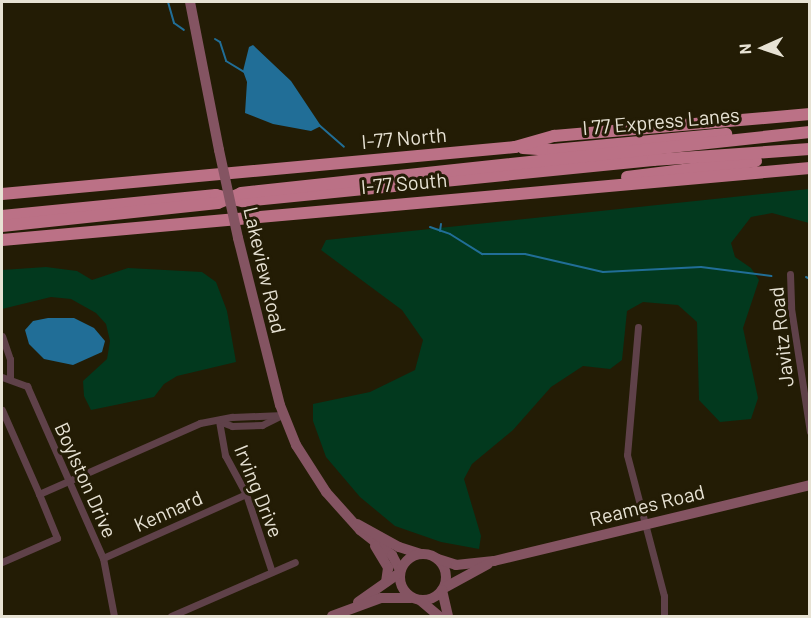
<!DOCTYPE html>
<html>
<head>
<meta charset="utf-8">
<style>
  body { margin:0 }
  #map { position:relative; width:811px; height:618px; overflow:hidden; background:#231c05; font-family:Barlow,sans-serif }
  div>[style] { position:absolute }
  .green>* { inset:0; background:#02391e }
  .water>* { inset:0; background:#216e97 }
  .stream>* { height:2px; margin:-1px; padding:0 1px; transform-origin:1px; border-radius:1px; background:#216e97 }
  .minor>* { height:7px; margin:-3.5px; padding:0 3.5px; transform-origin:3.5px; border-radius:3.5px; background:#5f4149 }
  .secondary>* { height:10px; margin:-5px; padding:0 5px; transform-origin:5px; border-radius:5px; background:#845462 }
  .secondary>.ring { margin:-5px; padding:0; box-sizing:content-box; background:none; border:10px solid #845462; border-radius:50% }
  .motorway>* { height:12px; margin:-6px; padding:0 6px; transform-origin:6px; border-radius:6px; background:#bb7186 }
  .secondary-bridge>* { height:10px; margin:-5px; padding:0 5px; transform-origin:5px; border-radius:5px; background:#845462 }
  span { translate:-50% -50%; white-space:nowrap; text-align:center; line-height:1.15; -webkit-text-stroke:6px #231c05; paint-order:stroke }
  .street-label { font-size:20px; color:#e7e2d4 }
  .frame { position:absolute; inset:0; border:3px solid #e7e2d4; pointer-events:none }
  .north { position:absolute; left:733px; top:18px; width:60px; height:60px; -webkit-text-stroke:4px #231c05; paint-order:stroke; rotate:267deg; font-size:16px; font-weight:700; line-height:24px; text-align:center; color:#e7e2d4 }
  .north::after { content:''; display:block; margin:auto; width:21px; height:27px; background:#e7e2d4; clip-path:polygon(50% 0,100% 100%,50% 72%,0 100%) }
</style>
</head>
<body>
<div id="map">
  <div class="green">
    <i style="clip-path:polygon(809px 189px,809px 223px,772px 213px,751px 217px,731px 243px,735px 257px,751px 268px,759px 280px,743px 328px,758px 398px,751px 419px,720px 422px,699px 400px,697px 322px,678px 305px,643px 302px,627px 311px,622px 360px,610px 369px,583px 366px,551px 387px,513px 430px,472px 464px,464px 479px,481px 536px,479px 549px,441px 542px,395px 526px,360px 497px,326px 457px,313px 421px,313px 404px,370px 392px,415px 370px,423px 340px,402px 310px,321px 250px,326px 240px)"></i>
    <i style="clip-path:polygon(46px 267px,77px 271px,92px 280px,128px 268px,202px 272px,216px 282px,227px 311px,236px 362px,177px 376px,164px 384px,154px 397px,91px 410px,84px 396px,83px 381px,107px 359px,110px 341px,106px 324px,96px 313px,71px 299px,51px 297px,2px 309px,2px 270px)"></i>
  </div>
  <div class="water">
    <i style="clip-path:polygon(253px 45px,291px 81px,321px 126px,311px 131px,273px 124px,245px 113px,247px 82px,243px 71px,249px 47px)"></i>
    <i style="clip-path:polygon(48px 318px,74px 318px,94px 328px,105px 341px,102px 352px,73px 365px,44px 359px,29px 344px,25px 330px,33px 321px)"></i>
  </div>
  <div class="stream">
    <i style="left:168px;top:2px;width:22px;rotate:74deg"></i>
    <i style="left:174px;top:23px;width:12px;rotate:35deg"></i>
    <i style="left:215px;top:39px;width:6px;rotate:31deg"></i>
    <i style="left:220px;top:42px;width:20px;rotate:72deg"></i>
    <i style="left:226px;top:61px;width:21px;rotate:31deg"></i>
    <i style="left:319px;top:125px;width:33px;rotate:41deg"></i>
    <i style="left:430px;top:227px;width:21px;rotate:19deg"></i>
    <i style="left:450px;top:234px;width:38px;rotate:32deg"></i>
    <i style="left:482px;top:254px;width:43px"></i>
    <i style="left:525px;top:254px;width:80px;rotate:13deg"></i>
    <i style="left:603px;top:272px;width:98px;rotate:-2.9deg"></i>
    <i style="left:701px;top:267px;width:71px;rotate:7.3deg"></i>
    <i style="left:440px;top:231px;width:7px;rotate:-82deg"></i>
    <i style="left:806px;top:277px;width:4px;rotate:27deg"></i>
  </div>
  <div class="minor">
    <i style="left:790px;top:274px;width:34px;rotate:88deg"></i>
    <i style="left:791px;top:308px;width:125px;rotate:81.3deg"></i>
    <i style="left:638px;top:327px;width:128px;rotate:94.9deg"></i>
    <i style="left:627px;top:455px;width:146px;rotate:75.3deg"></i>
    <i style="left:664px;top:596px;width:20px;rotate:90deg"></i>
    <i style="left:2px;top:336px;width:24px;rotate:71deg"></i>
    <i style="left:10px;top:359px;width:18px;rotate:90deg"></i>
    <i style="left:2px;top:377px;width:27px;rotate:20deg"></i>
    <i style="left:27px;top:386px;width:188px;rotate:66.2deg"></i>
    <i style="left:103px;top:558px;width:59px;rotate:79.3deg"></i>
    <i style="left:2px;top:410px;width:92px;rotate:66.2deg"></i>
    <i style="left:219px;top:421px;width:35px;rotate:80deg"></i>
    <i style="left:225px;top:455px;width:44px;rotate:61.7deg"></i>
    <i style="left:246px;top:494px;width:82px;rotate:71.6deg"></i>
    <i style="left:219px;top:421px;width:14px;rotate:21deg"></i>
    <i style="left:232px;top:426px;width:30px;rotate:-2deg"></i>
    <i style="left:262px;top:425px;width:22px;rotate:-27deg"></i>
    <i style="left:103px;top:558px;width:157px;rotate:-24.1deg"></i>
    <i style="left:2px;top:562px;width:60px;rotate:-23.6deg"></i>
    <i style="left:57px;top:538px;width:48px;rotate:-112.2deg"></i>
    <i style="left:39px;top:494px;width:176px;rotate:-23.8deg"></i>
    <i style="left:200px;top:423px;width:33px;rotate:-11deg"></i>
    <i style="left:232px;top:417px;width:51px;rotate:-2.2deg"></i>
    <i style="left:171px;top:616px;width:135px;rotate:-23.5deg"></i>
  </div>
  <div class="secondary">
    <i style="left:190px;top:2px;width:151px;rotate:78.9deg"></i>
    <i style="left:238px;top:238px;width:172px;rotate:75.9deg"></i>
    <i style="left:280px;top:405px;width:43px;rotate:68.2deg"></i>
    <i style="left:296px;top:445px;width:56px;rotate:57.4deg"></i>
    <i style="left:326px;top:492px;width:51px;rotate:48.2deg"></i>
    <i style="left:360px;top:530px;width:41px;rotate:38deg"></i>
    <i style="left:392px;top:555px;width:17px;rotate:62deg"></i>
    <i style="left:357px;top:524px;width:48px;rotate:28.7deg"></i>
    <i style="left:399px;top:547px;width:23px;rotate:18deg"></i>
    <i style="left:375px;top:546px;width:26px;rotate:59deg"></i>
    <i style="left:388px;top:568px;width:14px;rotate:98deg"></i>
    <i class="ring" style="left:400px;top:554px;width:36px;height:36px"></i>
    <i style="left:438px;top:559px;width:19px;rotate:18deg"></i>
    <i style="left:456px;top:565px;width:38px;rotate:-6deg"></i>
    <i style="left:494px;top:561px;width:325px;rotate:-13.5deg"></i>
    <i style="left:444px;top:588px;width:50px;rotate:-28.6deg"></i>
    <i style="left:442px;top:590px;width:27px;rotate:77deg"></i>
    <i style="left:421px;top:601px;width:23px;rotate:40deg"></i>
    <i style="left:358px;top:602px;width:49px;rotate:-35deg"></i>
    <i style="left:332px;top:616px;width:52px;rotate:-20.2deg"></i>
    <i style="left:381px;top:598px;width:30px"></i>
  </div>
  <div class="motorway">
    <i style="left:523px;top:148px;width:30px;rotate:4deg"></i>
    <i style="left:553px;top:150px;width:174px;rotate:-5.3deg"></i>
    <i style="left:627px;top:177px;width:130px;rotate:-7.1deg"></i>
    <i style="left:2px;top:194px;width:515px;rotate:-5.23deg"></i>
    <i style="left:515px;top:147px;width:41px;rotate:-15.8deg"></i>
    <i style="left:554px;top:136px;width:257px;rotate:-4.9deg"></i>
    <i style="left:2px;top:216px;width:215px;rotate:-5.6deg"></i>
    <i style="left:216px;top:195px;width:28px;rotate:13deg"></i>
    <i style="left:243px;top:201px;width:412px;rotate:-5.7deg"></i>
    <i style="left:653px;top:160px;width:157px;rotate:-4deg"></i>
    <i style="left:2px;top:226px;width:217px;rotate:-6.1deg"></i>
    <i style="left:218px;top:203px;width:25px;rotate:-23deg"></i>
    <i style="left:241px;top:193px;width:572px;rotate:-6.12deg"></i>
    <i style="left:2px;top:240px;width:811px;rotate:-5.09deg"></i>
  </div>
  <div class="secondary-bridge">
    <i style="left:219px;top:150px;width:90px;rotate:77.8deg"></i>
  </div>
  <div class="street-label">
    <span style="left:661px;top:121px;rotate:-5deg">I 77 Express Lanes</span>
    <span style="left:404px;top:138px;rotate:-5deg">I-77 North</span>
    <span style="left:404px;top:183px;rotate:-5deg">I-77 South</span>
    <span style="left:265px;top:270px;rotate:77deg">Lakeview Road</span>
    <span style="left:781px;top:337px;rotate:-96deg">Javitz Road</span>
    <span style="left:86px;top:480px;rotate:66deg">Boylston Drive</span>
    <span style="left:259px;top:491px;rotate:68deg">Irving Drive</span>
    <span style="left:647px;top:505px;rotate:-14deg">Reames Road</span>
    <span style="left:168px;top:511px;rotate:-24deg">Kennard</span>
  </div>
  <div class="frame"></div>
  <div class="north">N</div>
</div>
</body>
</html>
